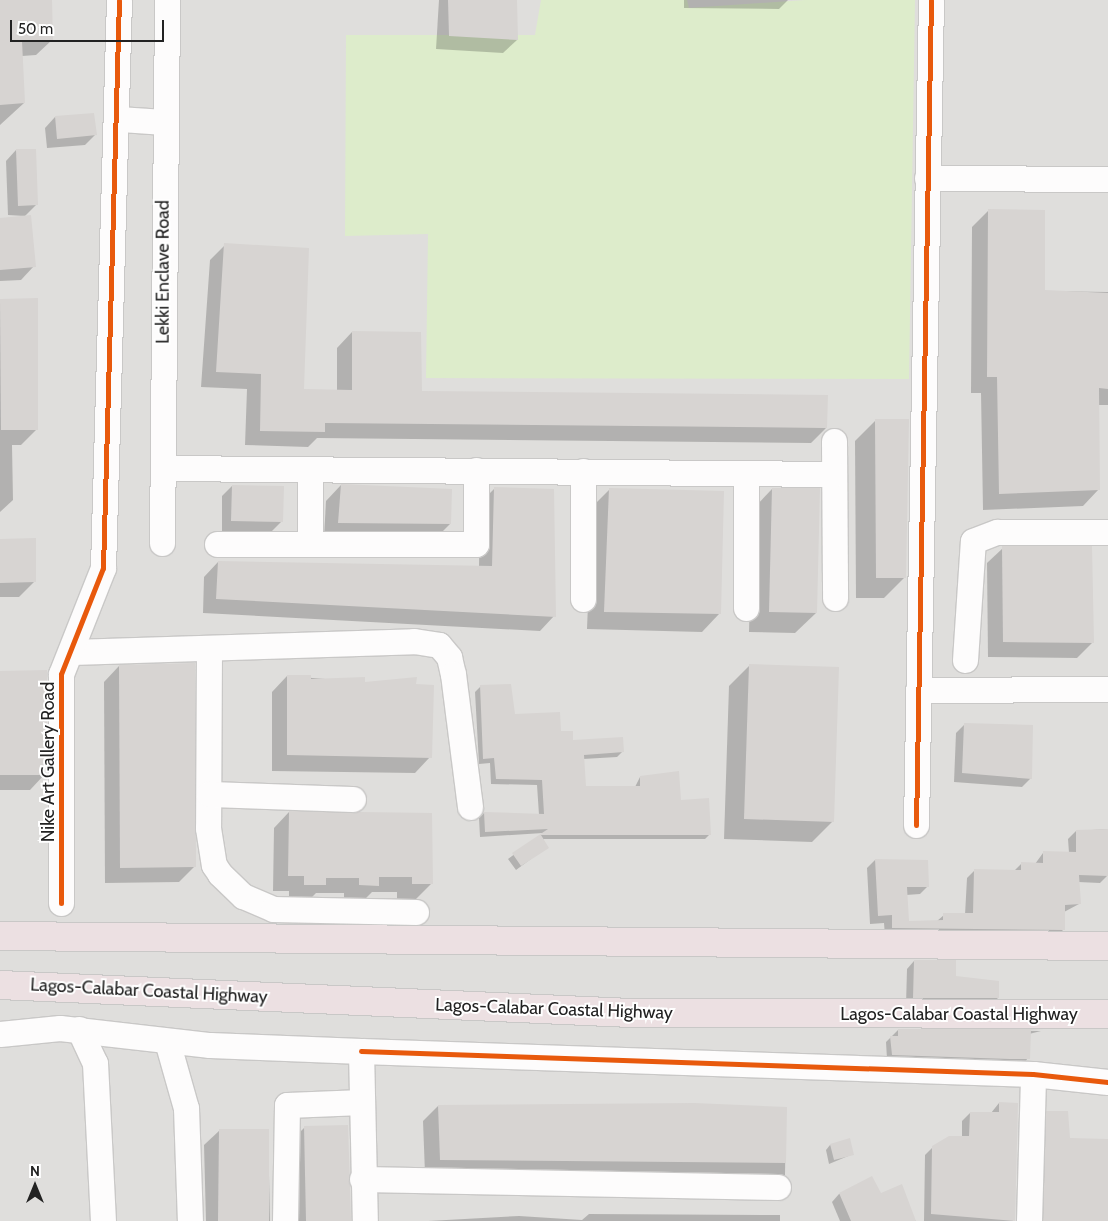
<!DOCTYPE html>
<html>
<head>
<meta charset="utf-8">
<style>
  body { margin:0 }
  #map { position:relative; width:1108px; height:1221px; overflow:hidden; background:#f0eeeb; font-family:Cabin,sans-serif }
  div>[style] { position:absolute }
  .residential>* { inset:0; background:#dfdedc }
  .grass>* { inset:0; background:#ddeccb }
  .shadow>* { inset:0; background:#0003 }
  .building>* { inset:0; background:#d7d4d2 }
  .roads { filter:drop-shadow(1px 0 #c9c8c7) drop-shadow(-1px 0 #c9c8c7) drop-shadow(0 1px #c9c8c7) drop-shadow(0 -1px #c9c8c7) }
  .minor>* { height:25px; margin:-12.5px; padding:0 12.5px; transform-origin:12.5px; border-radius:12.5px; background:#fdfcfc }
  .highway>* { height:28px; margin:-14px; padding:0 14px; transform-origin:14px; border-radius:14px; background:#ece0e2 }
  .cycleway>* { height:5px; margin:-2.5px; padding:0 2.5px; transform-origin:2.5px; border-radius:2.5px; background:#e8590c }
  span { translate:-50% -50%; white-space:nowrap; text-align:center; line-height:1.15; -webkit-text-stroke:4px #fff; paint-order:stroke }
  .street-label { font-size:18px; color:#222 }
  .north { position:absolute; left:10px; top:1161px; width:50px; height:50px; -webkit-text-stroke:4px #fff; paint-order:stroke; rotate:0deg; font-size:14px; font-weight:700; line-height:20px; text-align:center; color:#222 }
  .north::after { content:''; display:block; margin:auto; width:18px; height:22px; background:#222; clip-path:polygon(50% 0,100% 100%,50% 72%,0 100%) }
  .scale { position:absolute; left:10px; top:20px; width:154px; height:22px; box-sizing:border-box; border:2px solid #222; border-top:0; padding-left:6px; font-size:15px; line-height:18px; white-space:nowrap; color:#222; -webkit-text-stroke:4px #fff; paint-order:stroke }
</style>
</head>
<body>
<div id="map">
  <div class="residential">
    <i style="clip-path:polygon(0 0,1108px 0,1108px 1221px,0 1221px)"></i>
  </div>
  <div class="grass">
    <i style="clip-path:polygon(541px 0,687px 0,689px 8px,805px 0,915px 0,909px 379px,426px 378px,428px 234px,345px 236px,346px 35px,535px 35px)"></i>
  </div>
  <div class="shadow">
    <i style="clip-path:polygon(0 0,51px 0,52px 40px,36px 55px,22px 56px,24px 103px,0 125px)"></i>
    <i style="clip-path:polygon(439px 0,516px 0,517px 40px,503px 53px,436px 49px)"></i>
    <i style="clip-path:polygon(684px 0,788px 0,779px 9px,684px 8px)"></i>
    <i style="clip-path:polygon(55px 117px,95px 135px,85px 145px,47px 148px,45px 128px)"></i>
    <i style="clip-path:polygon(16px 150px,36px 205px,25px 216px,8px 215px,6px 161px)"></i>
    <i style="clip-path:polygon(988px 211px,1044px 291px,1108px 292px,1108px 405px,1098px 405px,1099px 489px,1083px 506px,983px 510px,981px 393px,971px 393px,972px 227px)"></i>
    <i style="clip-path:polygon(0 219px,34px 266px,21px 280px,0 281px)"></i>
    <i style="clip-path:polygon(225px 245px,303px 390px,337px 391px,337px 348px,352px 332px,421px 392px,826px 428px,811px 443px,317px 438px,308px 447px,245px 445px,247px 389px,201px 387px,210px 260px)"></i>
    <i style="clip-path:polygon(37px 299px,37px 429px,21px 445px,12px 445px,13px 500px,0 512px,0 300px)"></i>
    <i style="clip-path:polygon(876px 420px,905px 577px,884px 598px,856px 598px,855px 441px)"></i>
    <i style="clip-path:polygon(341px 485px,450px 524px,435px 539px,324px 538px,326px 501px)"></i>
    <i style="clip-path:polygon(232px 486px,282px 521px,272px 531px,222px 531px,222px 496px)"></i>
    <i style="clip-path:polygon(494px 489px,554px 616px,540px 631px,203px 613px,204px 577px,218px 562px,479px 567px,480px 503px)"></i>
    <i style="clip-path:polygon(610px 489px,719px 614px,702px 632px,587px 629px,592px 507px)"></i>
    <i style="clip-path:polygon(772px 489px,816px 613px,795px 633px,749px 632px,752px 510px)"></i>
    <i style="clip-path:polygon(0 540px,35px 581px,19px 597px,0 597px)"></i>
    <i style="clip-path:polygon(1003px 548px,1093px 642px,1077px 658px,988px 657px,987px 563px)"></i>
    <i style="clip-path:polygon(119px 666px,195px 866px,179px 882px,105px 883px,104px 682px)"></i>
    <i style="clip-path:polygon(749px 666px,833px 821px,812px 842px,724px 839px,729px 686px)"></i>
    <i style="clip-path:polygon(0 672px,45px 774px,30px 790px,0 790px)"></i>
    <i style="clip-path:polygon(287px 676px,415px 686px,430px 757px,415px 773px,272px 771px,272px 692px)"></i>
    <i style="clip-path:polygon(481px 686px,513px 715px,572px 742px,623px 751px,617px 757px,583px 759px,585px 787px,635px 787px,640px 777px,680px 801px,710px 834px,705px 839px,543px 839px,547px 847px,516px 870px,508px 859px,543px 833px,480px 837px,479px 818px,484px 813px,539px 815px,537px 785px,491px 784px,490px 763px,479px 764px,475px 692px)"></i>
    <i style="clip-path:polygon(965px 724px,1031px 778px,1022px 787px,954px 782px,956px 733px)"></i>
    <i style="clip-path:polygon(289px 812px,432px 883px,416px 899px,397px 899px,397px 892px,372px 892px,363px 901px,344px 900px,344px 893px,316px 893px,309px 900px,289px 900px,289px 891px,273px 891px,274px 828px)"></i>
    <i style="clip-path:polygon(1108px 829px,1108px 875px,1100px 883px,1078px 882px,1079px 904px,1064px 912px,1064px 929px,1056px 937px,885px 936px,884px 923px,870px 924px,867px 868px,875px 860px,928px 886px,920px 894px,906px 895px,908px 923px,937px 921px,944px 915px,965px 915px,967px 878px,975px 870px,1014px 871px,1022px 863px,1035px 864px,1043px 853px,1069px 853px,1068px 839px,1076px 831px)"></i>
    <i style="clip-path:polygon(914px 961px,955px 977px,998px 998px,990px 1005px,906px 1005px,907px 969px)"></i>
    <i style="clip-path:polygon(898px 1030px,1041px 1031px,1029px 1034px,1028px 1058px,1024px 1063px,887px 1059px,886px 1042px)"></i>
    <i style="clip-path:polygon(999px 1103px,1017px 1104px,1013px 1221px,924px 1221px,925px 1155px,933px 1147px,962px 1137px,962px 1121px,970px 1113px,991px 1113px)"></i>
    <i style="clip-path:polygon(438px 1106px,786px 1108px,785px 1175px,770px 1190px,425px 1174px,423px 1121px)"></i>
    <i style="clip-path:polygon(1047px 1113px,1069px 1140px,1108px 1142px,1108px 1221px,1036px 1221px,1039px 1120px)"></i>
    <i style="clip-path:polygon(305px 1127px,349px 1221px,292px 1221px,289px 1143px)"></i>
    <i style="clip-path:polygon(220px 1130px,268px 1130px,270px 1221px,206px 1221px,204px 1145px)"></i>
    <i style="clip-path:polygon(830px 1145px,853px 1154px,829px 1164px,826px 1150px)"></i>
    <i style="clip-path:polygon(839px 1194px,880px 1195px,916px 1221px,840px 1221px,832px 1202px)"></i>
    <i style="clip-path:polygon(589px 1214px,780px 1215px,780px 1221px,428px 1221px,519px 1216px,582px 1220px)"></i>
  </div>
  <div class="building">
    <i style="clip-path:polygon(0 0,52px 0,53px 40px,22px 41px,25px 103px,0 105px)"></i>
    <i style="clip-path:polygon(448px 0,517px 0,518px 40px,449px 36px)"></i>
    <i style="clip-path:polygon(94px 113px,97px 135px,57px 139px,55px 116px)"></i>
    <i style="clip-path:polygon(16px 149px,36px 149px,38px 205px,18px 206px)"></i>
    <i style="clip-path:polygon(988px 209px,1045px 210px,1045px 290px,1108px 293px,1108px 389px,1099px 388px,1100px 490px,999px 494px,997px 377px,987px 377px)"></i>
    <i style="clip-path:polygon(31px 215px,36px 267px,0 270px,0 218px)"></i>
    <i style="clip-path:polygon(224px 243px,309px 248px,304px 389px,352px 390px,352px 331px,421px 332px,422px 391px,828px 395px,827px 428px,325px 423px,325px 432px,260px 431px,261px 374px,216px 372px)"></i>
    <i style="clip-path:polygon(38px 298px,38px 430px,1px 430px,0 299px)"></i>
    <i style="clip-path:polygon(875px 419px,909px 419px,906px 578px,876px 578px)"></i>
    <i style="clip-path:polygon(341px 484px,452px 489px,451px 524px,338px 523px)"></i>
    <i style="clip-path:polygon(232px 485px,284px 486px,283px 522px,231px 521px)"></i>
    <i style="clip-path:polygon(494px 487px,554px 489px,556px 617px,216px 599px,218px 561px,492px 566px)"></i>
    <i style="clip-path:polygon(609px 488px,724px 491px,721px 614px,604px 612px)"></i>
    <i style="clip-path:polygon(772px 488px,820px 488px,817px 613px,769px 612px)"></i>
    <i style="clip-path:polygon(36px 538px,36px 582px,0 583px,0 539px)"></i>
    <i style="clip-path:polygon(1002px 546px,1092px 546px,1094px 643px,1003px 642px)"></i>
    <i style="clip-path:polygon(195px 663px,196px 867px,120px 868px,119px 665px)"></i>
    <i style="clip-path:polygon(749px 664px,839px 667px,834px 822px,744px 819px)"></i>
    <i style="clip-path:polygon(47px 670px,47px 775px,0 775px,0 671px)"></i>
    <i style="clip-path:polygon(287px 675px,311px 675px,311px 679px,365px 677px,365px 682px,417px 677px,416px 684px,434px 685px,432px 758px,287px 755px)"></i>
    <i style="clip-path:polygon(511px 684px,515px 714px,560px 712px,561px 731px,573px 731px,573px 740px,623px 737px,624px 752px,584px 755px,586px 786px,640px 786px,640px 776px,679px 771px,681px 800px,709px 798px,711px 835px,541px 835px,549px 848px,521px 866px,512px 853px,548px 829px,485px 832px,484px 812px,544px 814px,542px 780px,496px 779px,494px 758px,483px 759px,480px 685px)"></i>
    <i style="clip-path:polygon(964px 723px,1033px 725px,1032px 779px,962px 773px)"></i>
    <i style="clip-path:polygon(289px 811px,432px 813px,433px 884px,412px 884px,412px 877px,379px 877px,379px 886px,359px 885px,359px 878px,326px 878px,326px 885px,304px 885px,304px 876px,288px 876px)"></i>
    <i style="clip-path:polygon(1108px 829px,1108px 876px,1079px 875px,1081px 904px,1065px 905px,1065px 930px,892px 928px,892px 915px,878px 916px,875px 859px,928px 860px,929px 887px,907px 887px,909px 921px,943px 920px,943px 913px,973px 913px,974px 869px,1021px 870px,1021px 862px,1043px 863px,1043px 851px,1076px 852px,1076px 830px)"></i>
    <i style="clip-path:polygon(914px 960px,956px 960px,956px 976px,999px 981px,999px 998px,913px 998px)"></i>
    <i style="clip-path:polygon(898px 1029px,1044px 1029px,1031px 1030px,1030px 1059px,1010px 1059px,892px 1055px,890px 1036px,898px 1036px)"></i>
    <i style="clip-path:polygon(999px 1102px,1018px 1103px,1015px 1221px,931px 1214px,932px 1146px,949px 1136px,969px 1136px,970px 1112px,999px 1112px)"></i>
    <i style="clip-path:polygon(694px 1103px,787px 1107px,786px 1163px,440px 1160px,438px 1105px)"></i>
    <i style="clip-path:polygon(1046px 1111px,1068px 1111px,1070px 1138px,1108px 1139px,1108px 1221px,1043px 1221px)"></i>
    <i style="clip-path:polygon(348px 1125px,351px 1221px,306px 1221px,304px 1126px)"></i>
    <i style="clip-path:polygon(219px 1129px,269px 1129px,269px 1221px,218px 1221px)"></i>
    <i style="clip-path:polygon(850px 1138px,854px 1155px,834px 1160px,830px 1144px)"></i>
    <i style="clip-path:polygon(872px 1176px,881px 1193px,902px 1184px,916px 1221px,851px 1221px,839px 1193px)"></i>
  </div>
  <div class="roads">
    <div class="minor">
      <i style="left:119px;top:119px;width:44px;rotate:3.9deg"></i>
      <i style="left:927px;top:178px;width:181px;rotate:0.3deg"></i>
      <i style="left:834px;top:441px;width:157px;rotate:89.6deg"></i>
      <i style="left:163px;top:468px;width:671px;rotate:0.51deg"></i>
      <i style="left:310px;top:469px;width:75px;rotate:90deg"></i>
      <i style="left:583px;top:471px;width:128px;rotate:90deg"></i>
      <i style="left:746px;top:473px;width:135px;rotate:90deg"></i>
      <i style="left:162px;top:543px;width:543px;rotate:-89.47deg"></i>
      <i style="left:217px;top:544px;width:259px"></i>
      <i style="left:476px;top:544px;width:74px;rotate:-90deg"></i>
      <i style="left:209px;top:649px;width:179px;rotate:90.3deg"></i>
      <i style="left:208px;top:828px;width:37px;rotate:81deg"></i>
      <i style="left:214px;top:865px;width:11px;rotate:56deg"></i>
      <i style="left:220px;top:874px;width:32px;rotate:44deg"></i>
      <i style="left:243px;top:896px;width:33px;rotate:23deg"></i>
      <i style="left:273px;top:909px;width:143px;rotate:1.2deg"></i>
      <i style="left:72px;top:652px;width:342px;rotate:-1.8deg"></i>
      <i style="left:414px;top:641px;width:25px;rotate:9deg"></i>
      <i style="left:439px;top:645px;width:16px;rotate:50deg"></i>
      <i style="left:449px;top:657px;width:17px;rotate:77deg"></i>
      <i style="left:453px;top:674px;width:134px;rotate:82.7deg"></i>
      <i style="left:965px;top:660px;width:119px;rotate:-86.2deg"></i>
      <i style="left:973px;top:541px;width:26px;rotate:-21deg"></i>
      <i style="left:997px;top:532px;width:111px"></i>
      <i style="left:918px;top:690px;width:190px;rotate:-0.3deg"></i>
      <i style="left:209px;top:794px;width:144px;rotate:2deg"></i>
      <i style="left:916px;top:825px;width:825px;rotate:-88.96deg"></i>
      <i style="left:61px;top:903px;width:229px;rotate:-90deg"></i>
      <i style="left:61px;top:674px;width:114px;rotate:-68.4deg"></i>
      <i style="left:103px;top:568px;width:568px;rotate:-88.39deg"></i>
      <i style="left:79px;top:1029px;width:38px;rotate:65deg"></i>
      <i style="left:95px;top:1063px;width:158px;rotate:87.1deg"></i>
      <i style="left:0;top:1034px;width:60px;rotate:-5.7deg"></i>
      <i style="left:60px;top:1028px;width:151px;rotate:6.5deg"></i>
      <i style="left:210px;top:1045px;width:151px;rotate:2.3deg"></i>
      <i style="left:361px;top:1051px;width:170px;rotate:88.7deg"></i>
      <i style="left:167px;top:1041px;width:70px;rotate:74.2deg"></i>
      <i style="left:186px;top:1108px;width:113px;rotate:88deg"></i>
      <i style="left:361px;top:1051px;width:672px;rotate:1.96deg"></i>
      <i style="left:1033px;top:1074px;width:75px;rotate:6.1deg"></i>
      <i style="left:362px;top:1179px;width:416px;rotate:1.1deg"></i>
      <i style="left:285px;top:1221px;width:116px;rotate:-89deg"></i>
      <i style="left:287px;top:1105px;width:75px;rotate:-2.3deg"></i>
      <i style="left:1029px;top:1221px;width:147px;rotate:-88.4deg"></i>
    </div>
    <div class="highway">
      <i style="left:0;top:936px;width:1108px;rotate:0.52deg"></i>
      <i style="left:0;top:985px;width:632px;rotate:2.54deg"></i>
      <i style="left:631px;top:1013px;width:477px;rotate:0.1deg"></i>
    </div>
  </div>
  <div class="cycleway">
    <i style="left:916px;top:825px;width:825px;rotate:-88.96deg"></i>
    <i style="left:61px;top:903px;width:229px;rotate:-90deg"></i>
    <i style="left:61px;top:674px;width:114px;rotate:-68.4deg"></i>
    <i style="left:103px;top:568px;width:568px;rotate:-88.39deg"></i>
    <i style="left:361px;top:1051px;width:672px;rotate:1.96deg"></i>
    <i style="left:1033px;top:1074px;width:75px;rotate:6.1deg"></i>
  </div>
  <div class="street-label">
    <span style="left:163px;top:272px;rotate:-90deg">Lekki Enclave Road</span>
    <span style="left:48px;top:762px;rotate:-90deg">Nike Art Gallery Road</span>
    <span style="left:149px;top:991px;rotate:3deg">Lagos-Calabar Coastal Highway</span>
    <span style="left:554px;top:1009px;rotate:2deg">Lagos-Calabar Coastal Highway</span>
    <span style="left:959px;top:1014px">Lagos-Calabar Coastal Highway</span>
  </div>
  <div class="north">N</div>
  <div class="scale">50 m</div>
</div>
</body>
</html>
